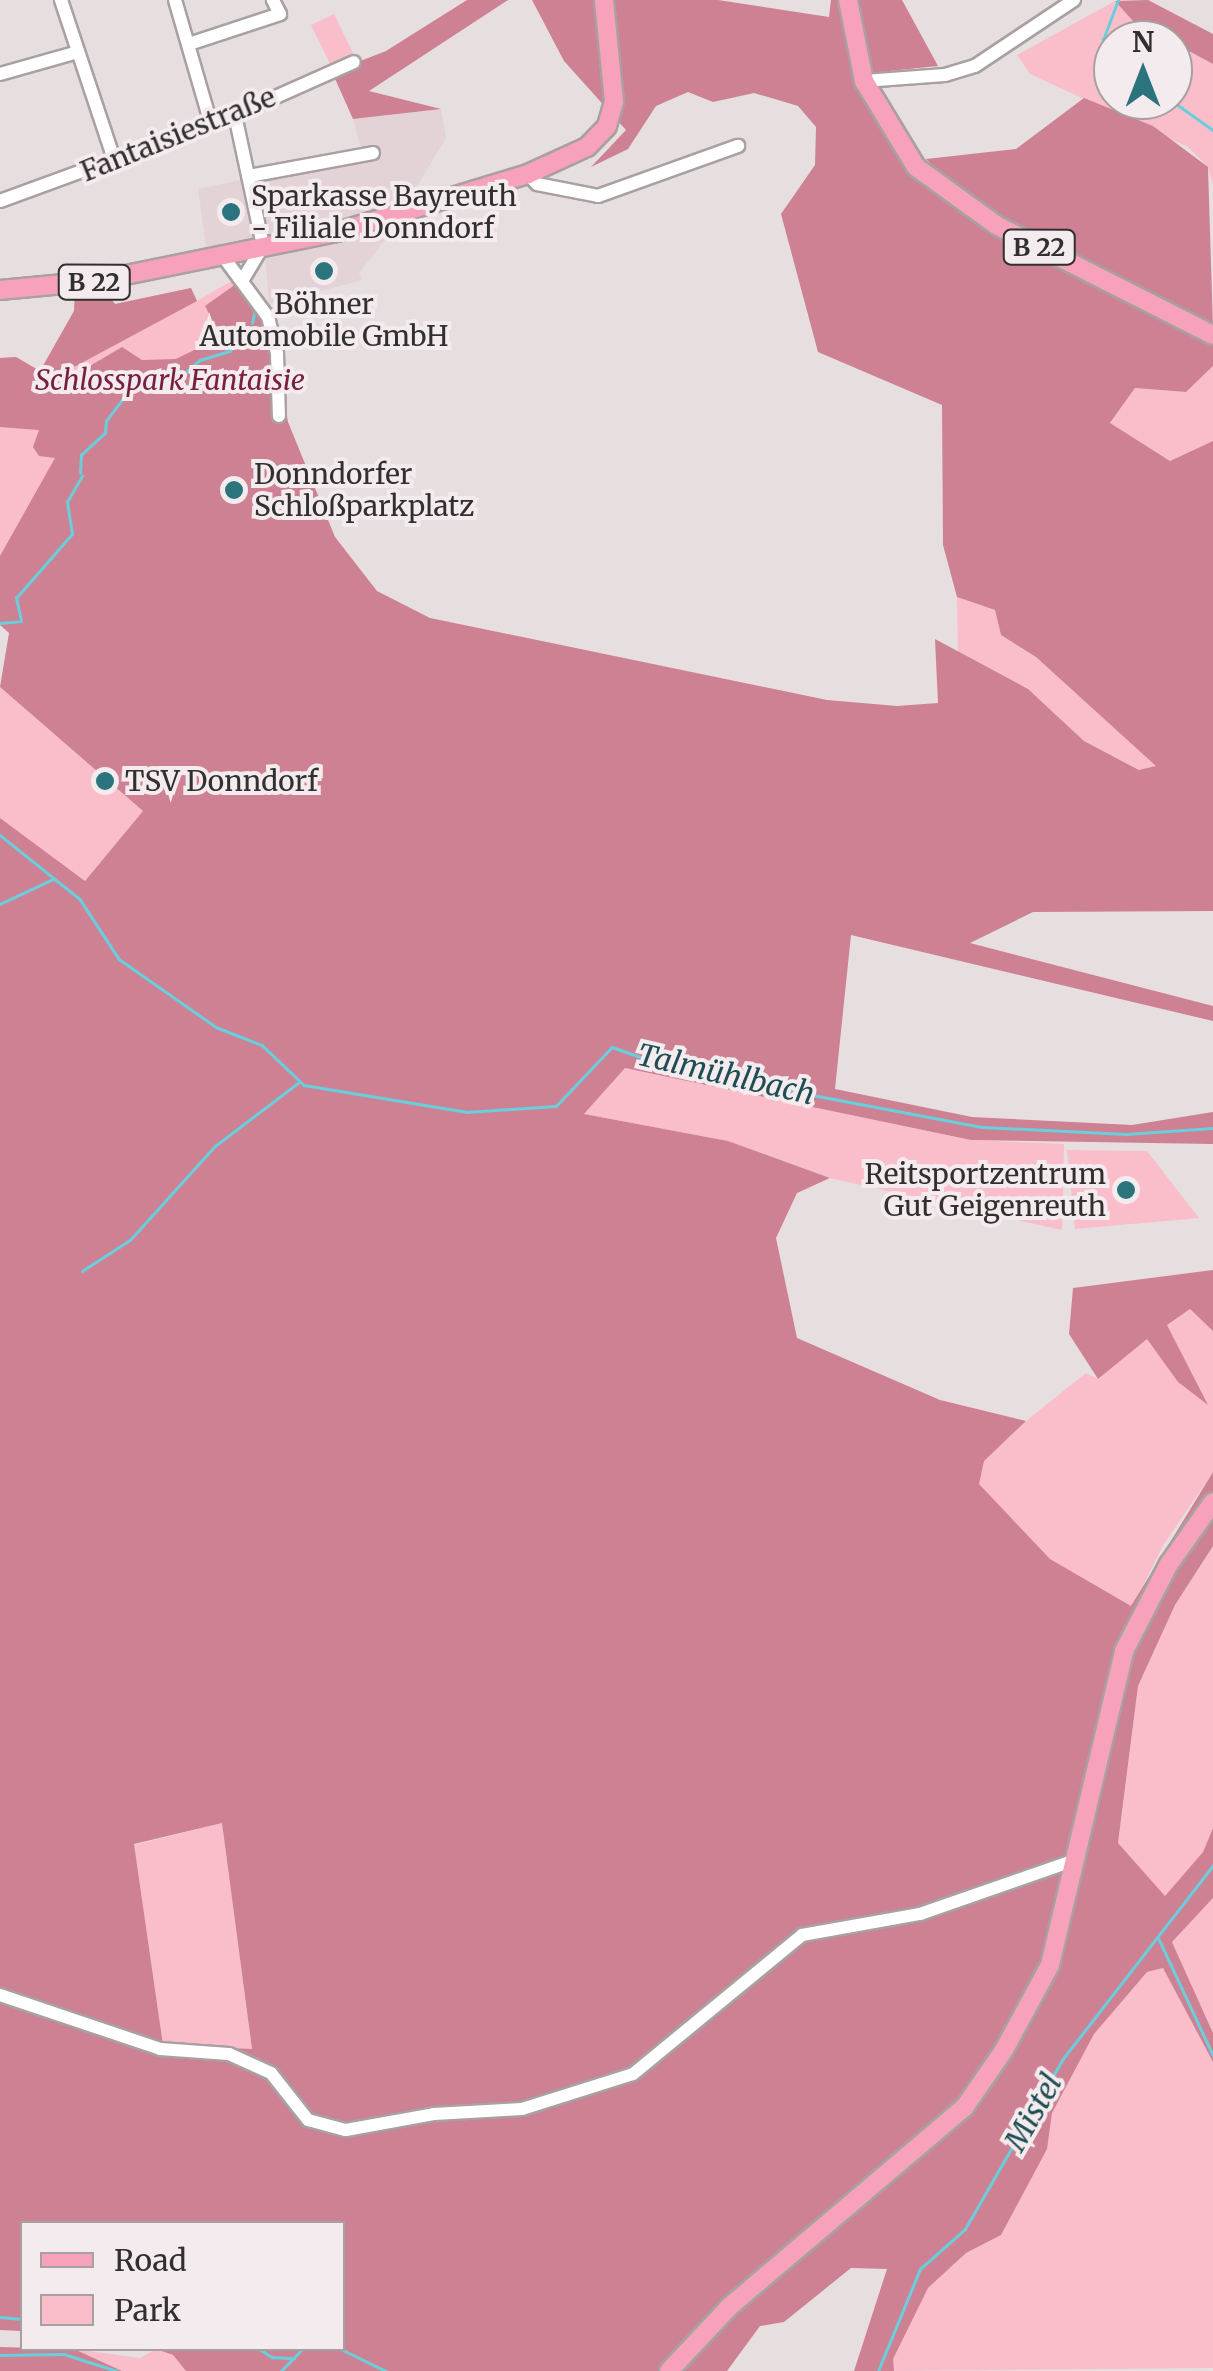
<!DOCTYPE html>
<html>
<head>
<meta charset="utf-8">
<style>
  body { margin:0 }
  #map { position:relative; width:1213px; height:2371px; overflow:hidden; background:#e6dedf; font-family:Merriweather,serif }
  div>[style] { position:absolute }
  .built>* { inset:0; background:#e3d2d6 }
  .green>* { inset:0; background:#fabdca }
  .forest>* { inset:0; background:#cd8193 }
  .stream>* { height:2.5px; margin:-1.25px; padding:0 1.25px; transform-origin:1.25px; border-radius:1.25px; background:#6acfdc }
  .roads { filter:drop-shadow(2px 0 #a8a0a1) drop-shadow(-2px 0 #a8a0a1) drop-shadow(0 2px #a8a0a1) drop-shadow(0 -2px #a8a0a1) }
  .minor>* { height:12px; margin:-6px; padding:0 6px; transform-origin:6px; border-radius:6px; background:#fff }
  .major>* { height:18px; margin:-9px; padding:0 9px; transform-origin:9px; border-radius:9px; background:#f7a1bb }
  .dots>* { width:28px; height:28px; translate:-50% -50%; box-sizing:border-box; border:5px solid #f3ebed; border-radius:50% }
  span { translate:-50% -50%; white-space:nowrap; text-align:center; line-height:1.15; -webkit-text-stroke:8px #f3ebed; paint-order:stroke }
  .shield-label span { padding:2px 8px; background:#f3ebed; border:2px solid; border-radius:8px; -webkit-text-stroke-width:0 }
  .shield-label { font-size:25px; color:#322f2f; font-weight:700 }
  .street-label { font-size:28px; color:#322f2f }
  .poi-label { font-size:28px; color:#322f2f }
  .left { translate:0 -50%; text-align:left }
  .right { translate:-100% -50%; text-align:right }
  .park-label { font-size:28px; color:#7a203f; font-style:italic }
  .water-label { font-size:30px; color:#1f4d53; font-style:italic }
  .legend { position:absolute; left:20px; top:2221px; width:325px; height:130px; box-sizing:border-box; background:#f3ebed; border:2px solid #a6a0a1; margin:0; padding:12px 18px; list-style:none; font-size:30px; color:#322f2f }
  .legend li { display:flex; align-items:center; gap:20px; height:50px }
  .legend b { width:50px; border:2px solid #a6a0a1 }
  .north { position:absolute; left:1093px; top:20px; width:100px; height:100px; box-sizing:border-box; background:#f3ebed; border:2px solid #a6a0a1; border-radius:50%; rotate:0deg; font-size:28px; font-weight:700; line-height:40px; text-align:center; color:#322f2f }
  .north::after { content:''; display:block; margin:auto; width:35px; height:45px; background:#2b747d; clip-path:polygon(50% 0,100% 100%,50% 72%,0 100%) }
</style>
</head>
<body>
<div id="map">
  <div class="built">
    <i style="clip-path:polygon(441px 109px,446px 138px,402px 211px,207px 253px,198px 189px,363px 155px,353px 119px)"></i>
    <i style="clip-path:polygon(384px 229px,385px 240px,359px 273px,363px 280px,269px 304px,265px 255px)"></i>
  </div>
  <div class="green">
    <i style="clip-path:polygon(1115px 1px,1167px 40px,1113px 40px,1113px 100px,1173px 100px,1173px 43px,1213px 64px,1213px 184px,1208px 167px,1188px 147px,1030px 74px,1017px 55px)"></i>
    <i style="clip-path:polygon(334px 14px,355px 57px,332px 68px,311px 25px)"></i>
    <i style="clip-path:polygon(240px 276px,256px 296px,0 615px,0 358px,16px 357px,40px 371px,74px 311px,75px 291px,103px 288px,115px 304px,191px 288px,197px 301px)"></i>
    <i style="clip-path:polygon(1213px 366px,1213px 441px,1170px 461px,1110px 424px,1135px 388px,1186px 392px)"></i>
    <i style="clip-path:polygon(957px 597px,995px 610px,1001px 635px,1036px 657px,1157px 766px,1140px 770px,1084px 741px,1028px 689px,958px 652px)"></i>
    <i style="clip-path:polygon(0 687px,143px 811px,85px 881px,0 818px)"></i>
    <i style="clip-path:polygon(625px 1068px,971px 1140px,1064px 1144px,1062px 1230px,830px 1178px,728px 1141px,584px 1114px)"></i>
    <i style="clip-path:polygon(1067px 1150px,1147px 1151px,1199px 1218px,1075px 1229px)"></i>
    <i style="clip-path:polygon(1190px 1309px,1213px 1331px,1213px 1472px,1164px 1544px,1132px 1607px,1050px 1559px,978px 1484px,983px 1461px,1026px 1421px,1086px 1373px,1098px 1379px,1147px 1338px,1178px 1382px,1206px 1403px,1167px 1325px)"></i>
    <i style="clip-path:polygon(1213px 1546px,1213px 1828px,1203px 1852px,1165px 1896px,1118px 1844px,1138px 1686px,1175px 1605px)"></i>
    <i style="clip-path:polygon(222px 1823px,252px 2050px,163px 2045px,134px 1845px)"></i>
    <i style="clip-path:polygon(1213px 1898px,1213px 2033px,1172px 1942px)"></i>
    <i style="clip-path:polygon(1163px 1968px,1213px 2062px,1213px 2368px,894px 2371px,892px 2359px,928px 2288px,966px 2253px,1001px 2235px,1046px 2149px,1052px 2113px,1094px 2033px,1147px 1972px)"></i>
    <i style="clip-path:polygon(74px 2349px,140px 2358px,156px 2349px,173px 2355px,186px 2371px,122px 2371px)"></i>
  </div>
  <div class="forest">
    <i style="clip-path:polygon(467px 0,508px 0,369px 91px,441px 109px,353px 119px,332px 72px,386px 51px)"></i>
    <i style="clip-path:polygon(evenodd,532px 0,718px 0,829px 17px,831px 0,902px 0,938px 66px,870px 73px,905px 161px,957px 208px,1213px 342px,1213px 366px,1186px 392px,1135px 388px,1110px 423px,1170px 461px,1213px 441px,1213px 911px,1033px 912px,970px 943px,1213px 1006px,1213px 1021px,851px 935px,835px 1089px,972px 1117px,1132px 1125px,1213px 1112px,1213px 1144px,971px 1140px,625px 1068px,584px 1114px,728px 1141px,830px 1178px,797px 1193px,776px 1238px,797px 1338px,940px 1400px,1026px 1421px,984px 1461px,979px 1484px,1050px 1559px,1131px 1606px,1213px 1472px,1213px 1546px,1175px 1605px,1138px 1686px,1118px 1843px,1165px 1896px,1203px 1852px,1213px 1828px,1213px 1898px,1172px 1942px,1213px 2033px,1213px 2062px,1163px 1968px,1147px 1972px,1094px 2034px,1052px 2113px,1047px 2149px,1001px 2235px,966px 2253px,928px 2288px,893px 2359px,894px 2371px,854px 2371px,887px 2269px,851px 2268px,784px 2322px,760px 2326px,727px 2371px,186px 2371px,173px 2355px,156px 2349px,342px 2348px,342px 2224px,22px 2224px,22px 2331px,0 2330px,0 818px,85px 881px,143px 811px,0 687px,9px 633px,0 625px,0 556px,55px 458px,39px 456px,33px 447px,39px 430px,0 427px,0 358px,16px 357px,40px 371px,74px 311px,75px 291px,103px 288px,115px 304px,191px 288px,197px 301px,61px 374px,43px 373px,61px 383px,122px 347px,142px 360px,176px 359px,221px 337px,205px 306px,243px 279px,272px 328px,288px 422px,335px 537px,377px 591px,430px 618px,827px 700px,897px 706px,938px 703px,935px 639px,1028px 689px,1084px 741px,1139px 770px,1156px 766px,1036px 657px,1001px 635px,995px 610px,957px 597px,943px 545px,942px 405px,818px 352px,781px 214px,815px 165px,816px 127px,798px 106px,754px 93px,713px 102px,688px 92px,656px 106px,628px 149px,591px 167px,626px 130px,564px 61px,532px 0,222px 1823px,252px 2049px,163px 2045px,134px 1844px,222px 1823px)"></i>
    <i style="clip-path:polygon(1148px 0,1213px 34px,1213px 64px,1133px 21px,1115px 1px)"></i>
    <i style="clip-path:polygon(1084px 98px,1153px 126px,1208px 167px,1213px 328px,964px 196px,926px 159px,1016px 149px)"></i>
    <i style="clip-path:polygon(1213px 1270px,1213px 1331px,1190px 1309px,1167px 1325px,1208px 1405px,1178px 1382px,1147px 1339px,1098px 1379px,1069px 1334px,1073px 1288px)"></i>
    <i style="clip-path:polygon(0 2347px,74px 2349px,122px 2371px,0 2371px)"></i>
  </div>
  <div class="stream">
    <i style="left:1113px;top:58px;width:21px;rotate:-119deg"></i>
    <i style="left:1103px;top:40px;width:43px;rotate:-69.4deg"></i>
    <i style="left:1171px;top:100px;width:52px;rotate:35.5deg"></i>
    <i style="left:252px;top:323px;width:13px;rotate:-77deg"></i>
    <i style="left:125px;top:394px;width:11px;rotate:-38deg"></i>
    <i style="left:134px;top:387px;width:32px;rotate:4deg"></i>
    <i style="left:166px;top:389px;width:45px;rotate:-40.5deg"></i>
    <i style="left:200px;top:360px;width:31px;rotate:-17deg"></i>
    <i style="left:230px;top:351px;width:26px;rotate:-58deg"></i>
    <i style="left:80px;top:473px;width:18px;rotate:-87deg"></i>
    <i style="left:81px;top:455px;width:33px;rotate:-43deg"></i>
    <i style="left:105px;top:433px;width:12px;rotate:-85deg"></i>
    <i style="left:106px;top:421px;width:30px;rotate:-53deg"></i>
    <i style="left:0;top:623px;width:21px;rotate:-5deg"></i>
    <i style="left:21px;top:621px;width:24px;rotate:-102deg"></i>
    <i style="left:16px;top:598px;width:85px;rotate:-48.8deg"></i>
    <i style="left:72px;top:534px;width:32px;rotate:-99deg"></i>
    <i style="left:67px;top:502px;width:30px;rotate:-60deg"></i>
    <i style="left:0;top:835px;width:102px;rotate:38.7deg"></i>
    <i style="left:80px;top:899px;width:72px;rotate:57deg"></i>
    <i style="left:119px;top:959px;width:118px;rotate:35deg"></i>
    <i style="left:216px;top:1027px;width:49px;rotate:21.4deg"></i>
    <i style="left:262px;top:1045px;width:58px;rotate:43.6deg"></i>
    <i style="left:304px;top:1085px;width:165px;rotate:9.4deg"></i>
    <i style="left:467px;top:1112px;width:89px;rotate:-3.9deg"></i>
    <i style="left:556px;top:1106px;width:81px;rotate:-46.5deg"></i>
    <i style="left:612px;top:1047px;width:67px;rotate:19.2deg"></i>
    <i style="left:675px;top:1069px;width:313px;rotate:10.7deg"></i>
    <i style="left:983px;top:1127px;width:143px;rotate:2.8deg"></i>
    <i style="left:1126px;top:1134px;width:87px;rotate:-3.9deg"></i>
    <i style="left:0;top:904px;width:59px;rotate:-25.3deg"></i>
    <i style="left:82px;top:1271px;width:57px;rotate:-32.9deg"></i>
    <i style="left:130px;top:1240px;width:127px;rotate:-47.9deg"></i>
    <i style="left:215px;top:1146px;width:104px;rotate:-37.2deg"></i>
    <i style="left:1159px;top:1939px;width:128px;rotate:65deg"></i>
    <i style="left:0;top:2317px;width:22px;rotate:5deg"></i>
    <i style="left:258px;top:2348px;width:17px;rotate:33deg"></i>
    <i style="left:272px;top:2357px;width:22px;rotate:3deg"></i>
    <i style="left:339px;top:2348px;width:52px;rotate:26.1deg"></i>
    <i style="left:0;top:2355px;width:64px;rotate:-0.9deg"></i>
    <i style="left:64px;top:2354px;width:56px;rotate:17.8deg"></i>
    <i style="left:281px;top:2371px;width:32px;rotate:-46deg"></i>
    <i style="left:878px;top:2371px;width:110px;rotate:-67.6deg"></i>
    <i style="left:920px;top:2269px;width:60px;rotate:-41.6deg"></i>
    <i style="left:965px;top:2229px;width:195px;rotate:-60.1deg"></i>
    <i style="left:1062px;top:2060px;width:247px;rotate:-52.2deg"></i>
  </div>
  <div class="roads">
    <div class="minor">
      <i style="left:61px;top:0;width:171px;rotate:71.6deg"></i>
      <i style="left:175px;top:0;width:129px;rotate:73.8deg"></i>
      <i style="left:189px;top:44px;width:96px;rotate:-18.2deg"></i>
      <i style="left:280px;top:14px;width:16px;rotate:-117deg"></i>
      <i style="left:0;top:74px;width:81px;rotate:-15.8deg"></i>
      <i style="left:864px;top:81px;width:81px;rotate:-4.2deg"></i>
      <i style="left:945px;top:75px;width:31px;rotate:-17deg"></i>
      <i style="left:975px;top:66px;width:119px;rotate:-33.7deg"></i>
      <i style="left:235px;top:115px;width:134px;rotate:77.9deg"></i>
      <i style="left:263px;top:246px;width:39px;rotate:121deg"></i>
      <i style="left:528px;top:174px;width:13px;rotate:48deg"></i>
      <i style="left:537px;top:184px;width:62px;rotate:11.1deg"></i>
      <i style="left:598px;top:196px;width:149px;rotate:-19.7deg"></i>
      <i style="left:249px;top:176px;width:126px;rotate:-10.5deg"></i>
      <i style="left:0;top:201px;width:250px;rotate:-20.1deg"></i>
      <i style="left:235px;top:115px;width:130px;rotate:-24deg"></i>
      <i style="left:222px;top:255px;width:77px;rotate:53.4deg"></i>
      <i style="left:268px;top:317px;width:38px;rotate:76deg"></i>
      <i style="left:277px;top:354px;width:62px;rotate:88.2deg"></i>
      <i style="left:0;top:1995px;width:169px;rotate:18.6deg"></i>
      <i style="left:160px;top:2049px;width:69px;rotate:4.1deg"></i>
      <i style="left:229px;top:2054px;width:46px;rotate:24.3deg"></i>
      <i style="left:271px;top:2073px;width:60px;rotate:51.8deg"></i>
      <i style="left:308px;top:2120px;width:39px;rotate:15deg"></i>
      <i style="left:346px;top:2130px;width:89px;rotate:-10.3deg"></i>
      <i style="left:434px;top:2114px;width:88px;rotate:-3.3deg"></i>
      <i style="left:522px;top:2109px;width:116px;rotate:-17.5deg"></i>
      <i style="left:633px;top:2074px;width:219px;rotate:-39.4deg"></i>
      <i style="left:802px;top:1935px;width:120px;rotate:-10.1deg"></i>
      <i style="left:920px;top:1914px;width:167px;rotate:-19.2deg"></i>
    </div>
    <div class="major">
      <i style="left:848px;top:0;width:83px;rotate:78.8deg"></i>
      <i style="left:864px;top:81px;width:100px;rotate:58.8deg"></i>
      <i style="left:916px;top:167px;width:99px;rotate:35.9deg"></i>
      <i style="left:996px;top:225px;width:243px;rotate:26.9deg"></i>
      <i style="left:0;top:290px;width:96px;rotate:-5.4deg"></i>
      <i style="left:96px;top:281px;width:246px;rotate:-11.5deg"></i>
      <i style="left:337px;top:232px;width:200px;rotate:-16.9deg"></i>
      <i style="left:528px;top:174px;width:65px;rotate:-24.6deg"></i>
      <i style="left:587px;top:147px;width:29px;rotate:-46deg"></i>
      <i style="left:607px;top:126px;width:26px;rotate:-74deg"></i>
      <i style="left:614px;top:101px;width:101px;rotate:-95.7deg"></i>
      <i style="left:669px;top:2371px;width:88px;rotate:-46.8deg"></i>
      <i style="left:729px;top:2307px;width:308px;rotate:-40.3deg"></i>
      <i style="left:964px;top:2108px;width:70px;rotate:-55.4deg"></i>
      <i style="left:1004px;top:2050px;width:97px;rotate:-61.6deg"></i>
      <i style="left:1050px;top:1965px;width:323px;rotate:-76.7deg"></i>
      <i style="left:1124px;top:1651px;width:98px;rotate:-62.7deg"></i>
      <i style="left:1169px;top:1564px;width:76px;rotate:-54.6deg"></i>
    </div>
  </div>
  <div class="dots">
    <i style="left:231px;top:212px;background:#2b747d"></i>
    <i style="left:324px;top:271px;background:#2b747d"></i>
    <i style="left:234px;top:490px;background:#2b747d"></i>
    <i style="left:105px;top:781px;background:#2b747d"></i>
    <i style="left:1126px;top:1190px;background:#2b747d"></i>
  </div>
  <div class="shield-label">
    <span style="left:1039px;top:247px">B 22</span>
    <span style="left:94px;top:282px">B 22</span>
  </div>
  <div class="street-label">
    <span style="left:178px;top:134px;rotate:-22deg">Fantaisiestraße</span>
  </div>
  <div class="poi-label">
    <span class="left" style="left:251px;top:212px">Sparkasse Bayreuth<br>- Filiale Donndorf</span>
    <span style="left:324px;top:320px">Böhner<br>Automobile GmbH</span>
    <span class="left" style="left:254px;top:490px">Donndorfer<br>Schloßparkplatz</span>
    <span class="left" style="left:125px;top:781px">TSV Donndorf</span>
    <span class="right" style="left:1106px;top:1190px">Reitsportzentrum<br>Gut Geigenreuth</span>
  </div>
  <div class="park-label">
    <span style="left:170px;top:380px">Schlosspark Fantaisie</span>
  </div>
  <div class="water-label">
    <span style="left:726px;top:1074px;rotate:13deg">Talmühlbach</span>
    <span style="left:1033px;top:2112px;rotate:-60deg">Mistel</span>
  </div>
  <ul class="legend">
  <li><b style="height:12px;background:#f7a1bb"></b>Road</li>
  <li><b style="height:28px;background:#fabdca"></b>Park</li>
  </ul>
  <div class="north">N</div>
</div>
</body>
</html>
